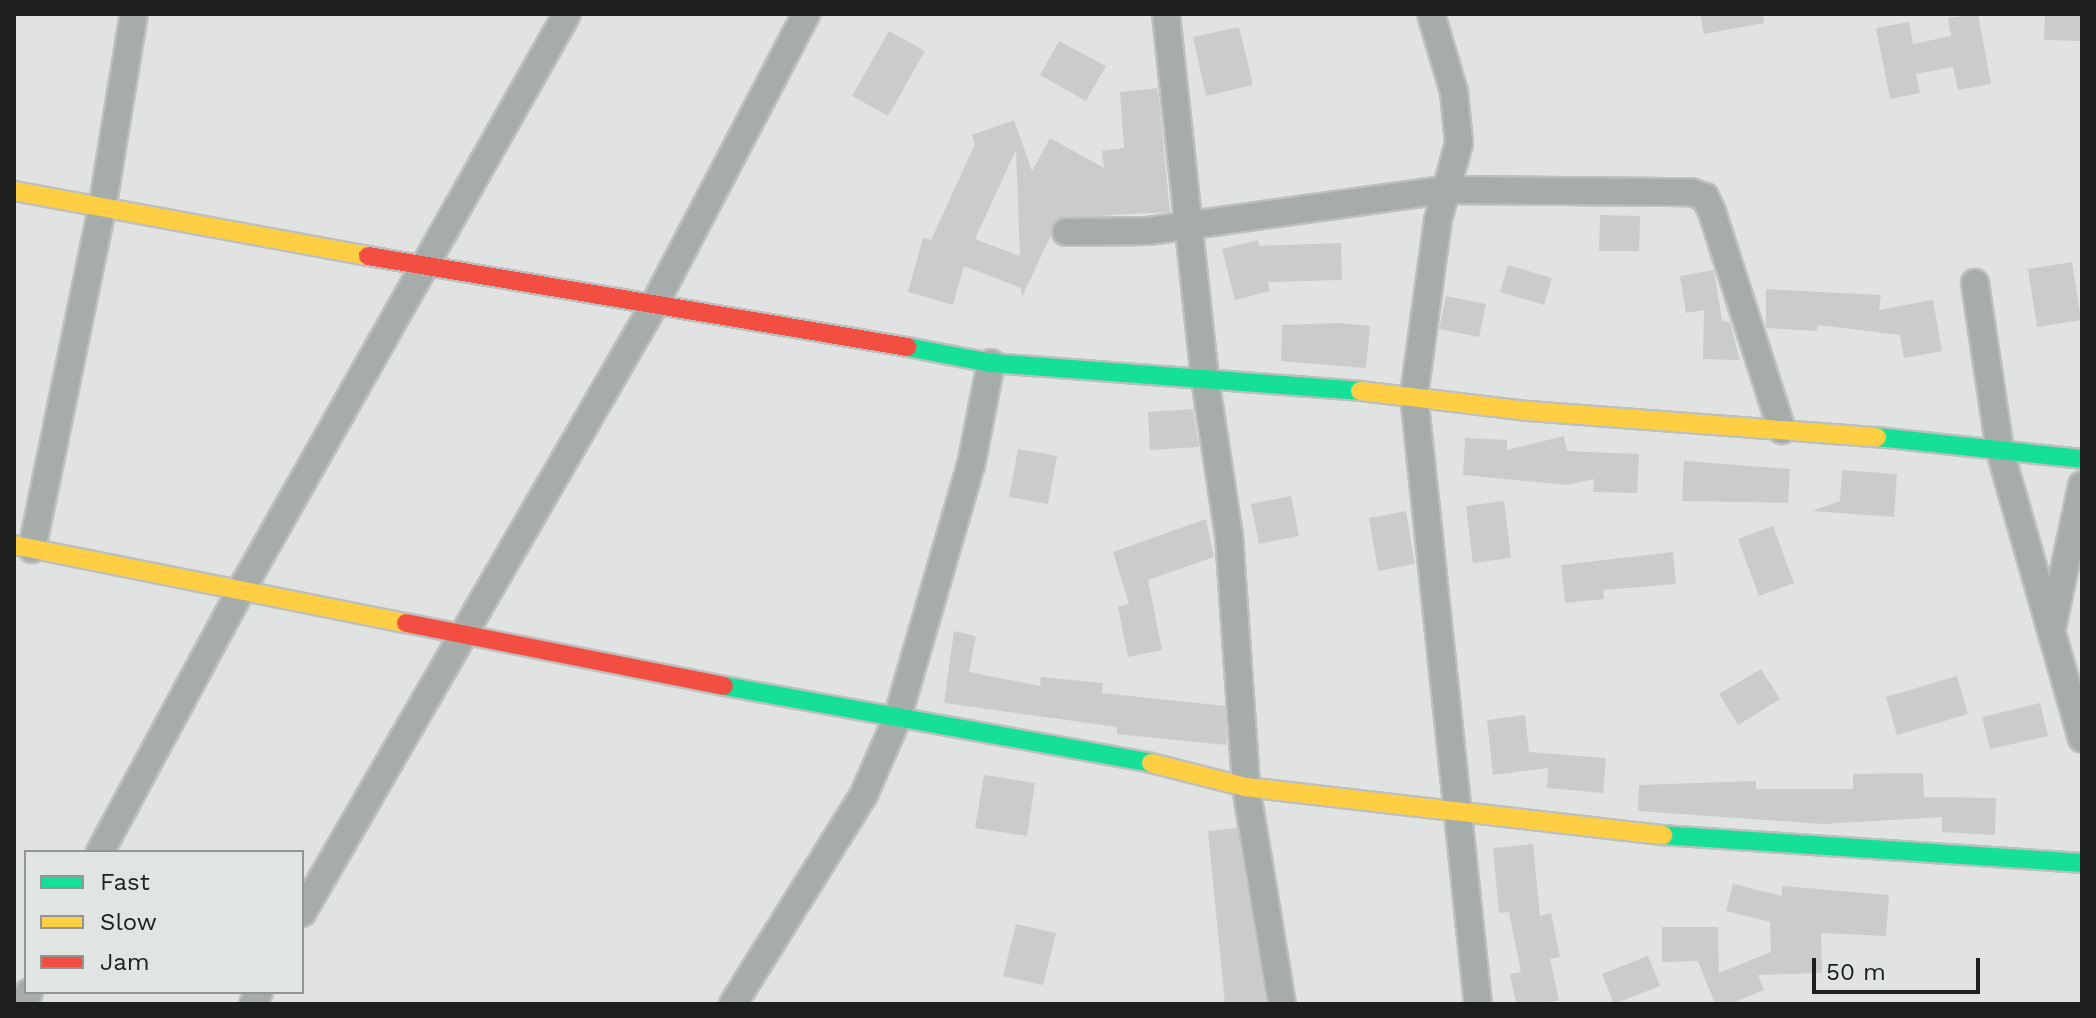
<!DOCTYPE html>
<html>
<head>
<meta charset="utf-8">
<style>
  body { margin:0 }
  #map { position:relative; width:2096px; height:1018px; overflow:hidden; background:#e1e3e2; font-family:"Work Sans",sans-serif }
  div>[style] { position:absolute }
  .building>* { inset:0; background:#cacccb }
  .roads { filter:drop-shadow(2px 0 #bec0bf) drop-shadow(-2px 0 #bec0bf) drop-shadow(0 2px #bec0bf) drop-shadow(0 -2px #bec0bf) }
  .street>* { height:26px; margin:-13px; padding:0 13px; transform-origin:13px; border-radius:13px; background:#a5acaa }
  .fast>* { height:18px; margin:-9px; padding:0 9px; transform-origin:9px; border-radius:9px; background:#16e098 }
  .slow>* { height:18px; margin:-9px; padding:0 9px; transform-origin:9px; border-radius:9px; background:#ffcf43 }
  .jam>* { height:18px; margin:-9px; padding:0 9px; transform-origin:9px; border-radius:9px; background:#f24e42 }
  span { translate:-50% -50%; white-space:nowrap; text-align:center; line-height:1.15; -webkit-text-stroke:7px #e0e4e3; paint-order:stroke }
  .frame { position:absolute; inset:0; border:16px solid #1d1e1e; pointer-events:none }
  .legend { position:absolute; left:24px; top:850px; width:280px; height:144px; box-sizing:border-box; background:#e0e4e3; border:2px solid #929594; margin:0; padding:10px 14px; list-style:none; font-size:24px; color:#1d1e1e }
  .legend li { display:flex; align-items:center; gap:16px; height:40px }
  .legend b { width:40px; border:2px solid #929594 }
  .scale { position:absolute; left:1812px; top:958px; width:168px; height:36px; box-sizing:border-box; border:4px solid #1d1e1e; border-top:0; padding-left:10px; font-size:24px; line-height:28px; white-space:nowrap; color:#1d1e1e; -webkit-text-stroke:6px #e0e4e3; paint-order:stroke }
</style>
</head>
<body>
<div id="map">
  <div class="building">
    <i style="clip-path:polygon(1700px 14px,1763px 14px,1764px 23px,1704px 34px)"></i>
    <i style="clip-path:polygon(1978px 14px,1991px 84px,1958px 90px,1953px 67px,1916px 74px,1920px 93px,1890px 99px,1876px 28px,1909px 22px,1913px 44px,1951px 36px,1948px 18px)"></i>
    <i style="clip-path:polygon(2045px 14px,2082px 14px,2082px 41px,2044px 40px)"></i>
    <i style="clip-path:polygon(1239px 27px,1253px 85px,1206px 96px,1193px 37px)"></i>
    <i style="clip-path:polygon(889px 31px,925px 51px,888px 116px,852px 96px)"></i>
    <i style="clip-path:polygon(1059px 41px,1106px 66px,1086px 101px,1040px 75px)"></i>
    <i style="clip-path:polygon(evenodd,1158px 88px,1170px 212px,1059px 218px,1022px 297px,1021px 288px,964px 266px,953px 305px,908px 292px,923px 238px,931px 240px,975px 144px,972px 135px,1014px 120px,1032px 171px,1050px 138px,1104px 168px,1102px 151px,1124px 148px,1120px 92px,1158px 88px,1016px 150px,1020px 256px,975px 239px,1016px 150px)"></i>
    <i style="clip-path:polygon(1600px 215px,1640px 216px,1639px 251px,1599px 251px)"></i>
    <i style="clip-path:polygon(1258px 240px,1259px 246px,1341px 243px,1342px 280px,1268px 282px,1270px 291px,1235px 300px,1222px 249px)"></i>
    <i style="clip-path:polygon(2072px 262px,2081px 320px,2037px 327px,2028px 269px)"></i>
    <i style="clip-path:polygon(1508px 265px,1552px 278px,1544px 305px,1500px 292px)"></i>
    <i style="clip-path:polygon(1714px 270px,1722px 321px,1730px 322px,1740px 360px,1703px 359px,1704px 310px,1686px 313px,1680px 276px)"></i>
    <i style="clip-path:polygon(1766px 289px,1881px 295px,1879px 310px,1933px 300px,1942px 351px,1904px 358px,1900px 335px,1818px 325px,1817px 331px,1766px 328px)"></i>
    <i style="clip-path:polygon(1446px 296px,1486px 304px,1479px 337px,1439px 329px)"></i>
    <i style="clip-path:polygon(1339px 323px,1370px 326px,1366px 368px,1281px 361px,1282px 325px)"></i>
    <i style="clip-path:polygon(1193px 409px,1199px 447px,1150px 450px,1148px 412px)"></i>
    <i style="clip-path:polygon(1564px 436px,1567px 451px,1639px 454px,1637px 493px,1593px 492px,1594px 479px,1568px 485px,1463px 475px,1465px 438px,1507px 440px,1507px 450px)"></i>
    <i style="clip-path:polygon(1018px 449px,1057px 456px,1048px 504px,1009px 497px)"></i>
    <i style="clip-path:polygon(1684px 461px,1790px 469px,1788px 503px,1682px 501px)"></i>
    <i style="clip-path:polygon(1842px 470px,1897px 474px,1894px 517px,1812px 511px,1840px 501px)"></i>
    <i style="clip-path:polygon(1291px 496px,1299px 536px,1259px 544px,1251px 504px)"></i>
    <i style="clip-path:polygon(1504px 501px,1511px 558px,1473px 563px,1466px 506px)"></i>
    <i style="clip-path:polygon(1406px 511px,1415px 564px,1378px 571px,1369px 518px)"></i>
    <i style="clip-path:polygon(1206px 519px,1214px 557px,1148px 580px,1162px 650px,1128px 657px,1118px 607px,1129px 604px,1113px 552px)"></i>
    <i style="clip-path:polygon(1773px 526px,1794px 583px,1759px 596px,1738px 539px)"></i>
    <i style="clip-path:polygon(1673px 552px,1676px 584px,1603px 590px,1604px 599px,1565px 603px,1561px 565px)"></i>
    <i style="clip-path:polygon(954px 631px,976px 636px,969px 672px,1040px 686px,1041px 677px,1103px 683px,1102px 693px,1225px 706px,1227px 745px,1126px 735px,1117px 734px,1117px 727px,944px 703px)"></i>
    <i style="clip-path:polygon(1761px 669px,1780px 699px,1738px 725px,1719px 694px)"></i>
    <i style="clip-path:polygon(1957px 676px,1968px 714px,1897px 735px,1886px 697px)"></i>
    <i style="clip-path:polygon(2040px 703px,2048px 736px,1990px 749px,1982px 717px)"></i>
    <i style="clip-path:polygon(1525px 715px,1529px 752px,1606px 758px,1603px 793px,1547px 788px,1548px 768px,1493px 775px,1487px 720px)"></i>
    <i style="clip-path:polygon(1923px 773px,1924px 797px,1996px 798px,1995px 835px,1942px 832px,1942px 817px,1824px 824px,1638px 811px,1639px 785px,1756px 781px,1756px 789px,1853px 789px,1853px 774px)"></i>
    <i style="clip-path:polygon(984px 775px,1035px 783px,1027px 836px,975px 828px)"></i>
    <i style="clip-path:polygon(1237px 828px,1266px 1004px,1225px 1004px,1208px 831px)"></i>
    <i style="clip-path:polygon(1533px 844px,1540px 916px,1551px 913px,1560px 957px,1550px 959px,1559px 1001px,1516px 1004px,1510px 974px,1521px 972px,1509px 912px,1499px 913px,1493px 848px)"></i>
    <i style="clip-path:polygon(1733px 884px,1782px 896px,1782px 886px,1889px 895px,1886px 936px,1821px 933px,1822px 973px,1758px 975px,1764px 990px,1730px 1004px,1715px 1004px,1698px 961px,1662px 962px,1662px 927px,1718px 927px,1719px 973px,1771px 952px,1770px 922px,1726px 911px)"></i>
    <i style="clip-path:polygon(1016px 924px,1056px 933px,1043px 985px,1003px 976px)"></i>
    <i style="clip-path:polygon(1648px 956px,1660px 986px,1614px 1004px,1602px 974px)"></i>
  </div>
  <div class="roads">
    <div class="street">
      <i style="left:1166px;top:14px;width:367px;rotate:83.9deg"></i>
      <i style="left:1205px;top:379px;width:158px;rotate:81.3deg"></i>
      <i style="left:1229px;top:535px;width:253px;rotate:86.1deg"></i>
      <i style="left:1246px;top:787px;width:220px;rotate:80.6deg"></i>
      <i style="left:1431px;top:14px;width:81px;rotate:73.6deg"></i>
      <i style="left:1454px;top:92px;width:51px;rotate:84.4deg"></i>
      <i style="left:1459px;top:143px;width:80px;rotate:105.3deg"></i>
      <i style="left:1438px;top:220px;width:177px;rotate:97.8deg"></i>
      <i style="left:1414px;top:395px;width:612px;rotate:84deg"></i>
      <i style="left:1066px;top:232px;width:82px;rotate:-0.7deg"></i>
      <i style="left:1148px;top:231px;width:299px;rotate:-7.9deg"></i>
      <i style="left:1444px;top:190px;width:247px;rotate:0.5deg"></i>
      <i style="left:1691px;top:192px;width:15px;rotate:20deg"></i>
      <i style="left:1705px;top:197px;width:17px;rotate:65deg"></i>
      <i style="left:1712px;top:212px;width:229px;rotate:72.2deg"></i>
      <i style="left:1975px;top:283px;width:170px;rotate:81.5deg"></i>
      <i style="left:2000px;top:451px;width:299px;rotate:74.1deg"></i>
      <i style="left:32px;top:549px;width:347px;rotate:-78.4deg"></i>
      <i style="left:102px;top:209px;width:198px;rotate:-80.7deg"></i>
      <i style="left:2053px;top:623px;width:141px;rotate:-78.1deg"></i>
      <i style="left:100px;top:852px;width:295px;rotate:-61.7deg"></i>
      <i style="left:240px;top:592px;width:664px;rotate:-60.5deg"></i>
      <i style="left:302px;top:913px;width:700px;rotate:-59.92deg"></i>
      <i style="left:653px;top:307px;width:331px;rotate:-62.4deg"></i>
      <i style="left:23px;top:1004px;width:13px;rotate:-63deg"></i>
      <i style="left:253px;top:1004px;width:13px;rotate:-63deg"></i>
      <i style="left:733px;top:1004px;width:248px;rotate:-58deg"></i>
      <i style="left:864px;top:794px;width:82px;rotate:-66.3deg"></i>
      <i style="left:897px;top:719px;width:265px;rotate:-73.8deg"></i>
      <i style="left:971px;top:465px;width:104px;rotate:-78.9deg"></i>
    </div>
    <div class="fast">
      <i style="left:907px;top:347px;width:86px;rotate:10.8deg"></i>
      <i style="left:991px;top:363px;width:370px;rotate:4.3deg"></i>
      <i style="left:1877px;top:437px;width:206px;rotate:6.1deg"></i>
      <i style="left:724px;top:686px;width:434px;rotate:10.2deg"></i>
      <i style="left:1663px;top:835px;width:420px;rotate:3.8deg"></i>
    </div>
    <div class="slow">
      <i style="left:14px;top:191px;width:360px;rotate:10.4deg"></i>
      <i style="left:1360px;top:391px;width:169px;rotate:6.8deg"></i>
      <i style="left:1528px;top:411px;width:350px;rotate:4.3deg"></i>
      <i style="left:14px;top:545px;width:400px;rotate:11.3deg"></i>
      <i style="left:1151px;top:763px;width:98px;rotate:14.2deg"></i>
      <i style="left:1246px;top:787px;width:420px;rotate:6.6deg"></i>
    </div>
    <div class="jam">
      <i style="left:368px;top:256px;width:547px;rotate:9.58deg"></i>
      <i style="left:406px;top:623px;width:324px;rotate:11.2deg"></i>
    </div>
  </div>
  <div class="frame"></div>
  <ul class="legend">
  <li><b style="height:10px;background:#16e098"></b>Fast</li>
  <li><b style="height:10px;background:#ffcf43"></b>Slow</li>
  <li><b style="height:10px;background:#f24e42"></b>Jam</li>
  </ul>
  <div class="scale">50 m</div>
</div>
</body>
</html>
